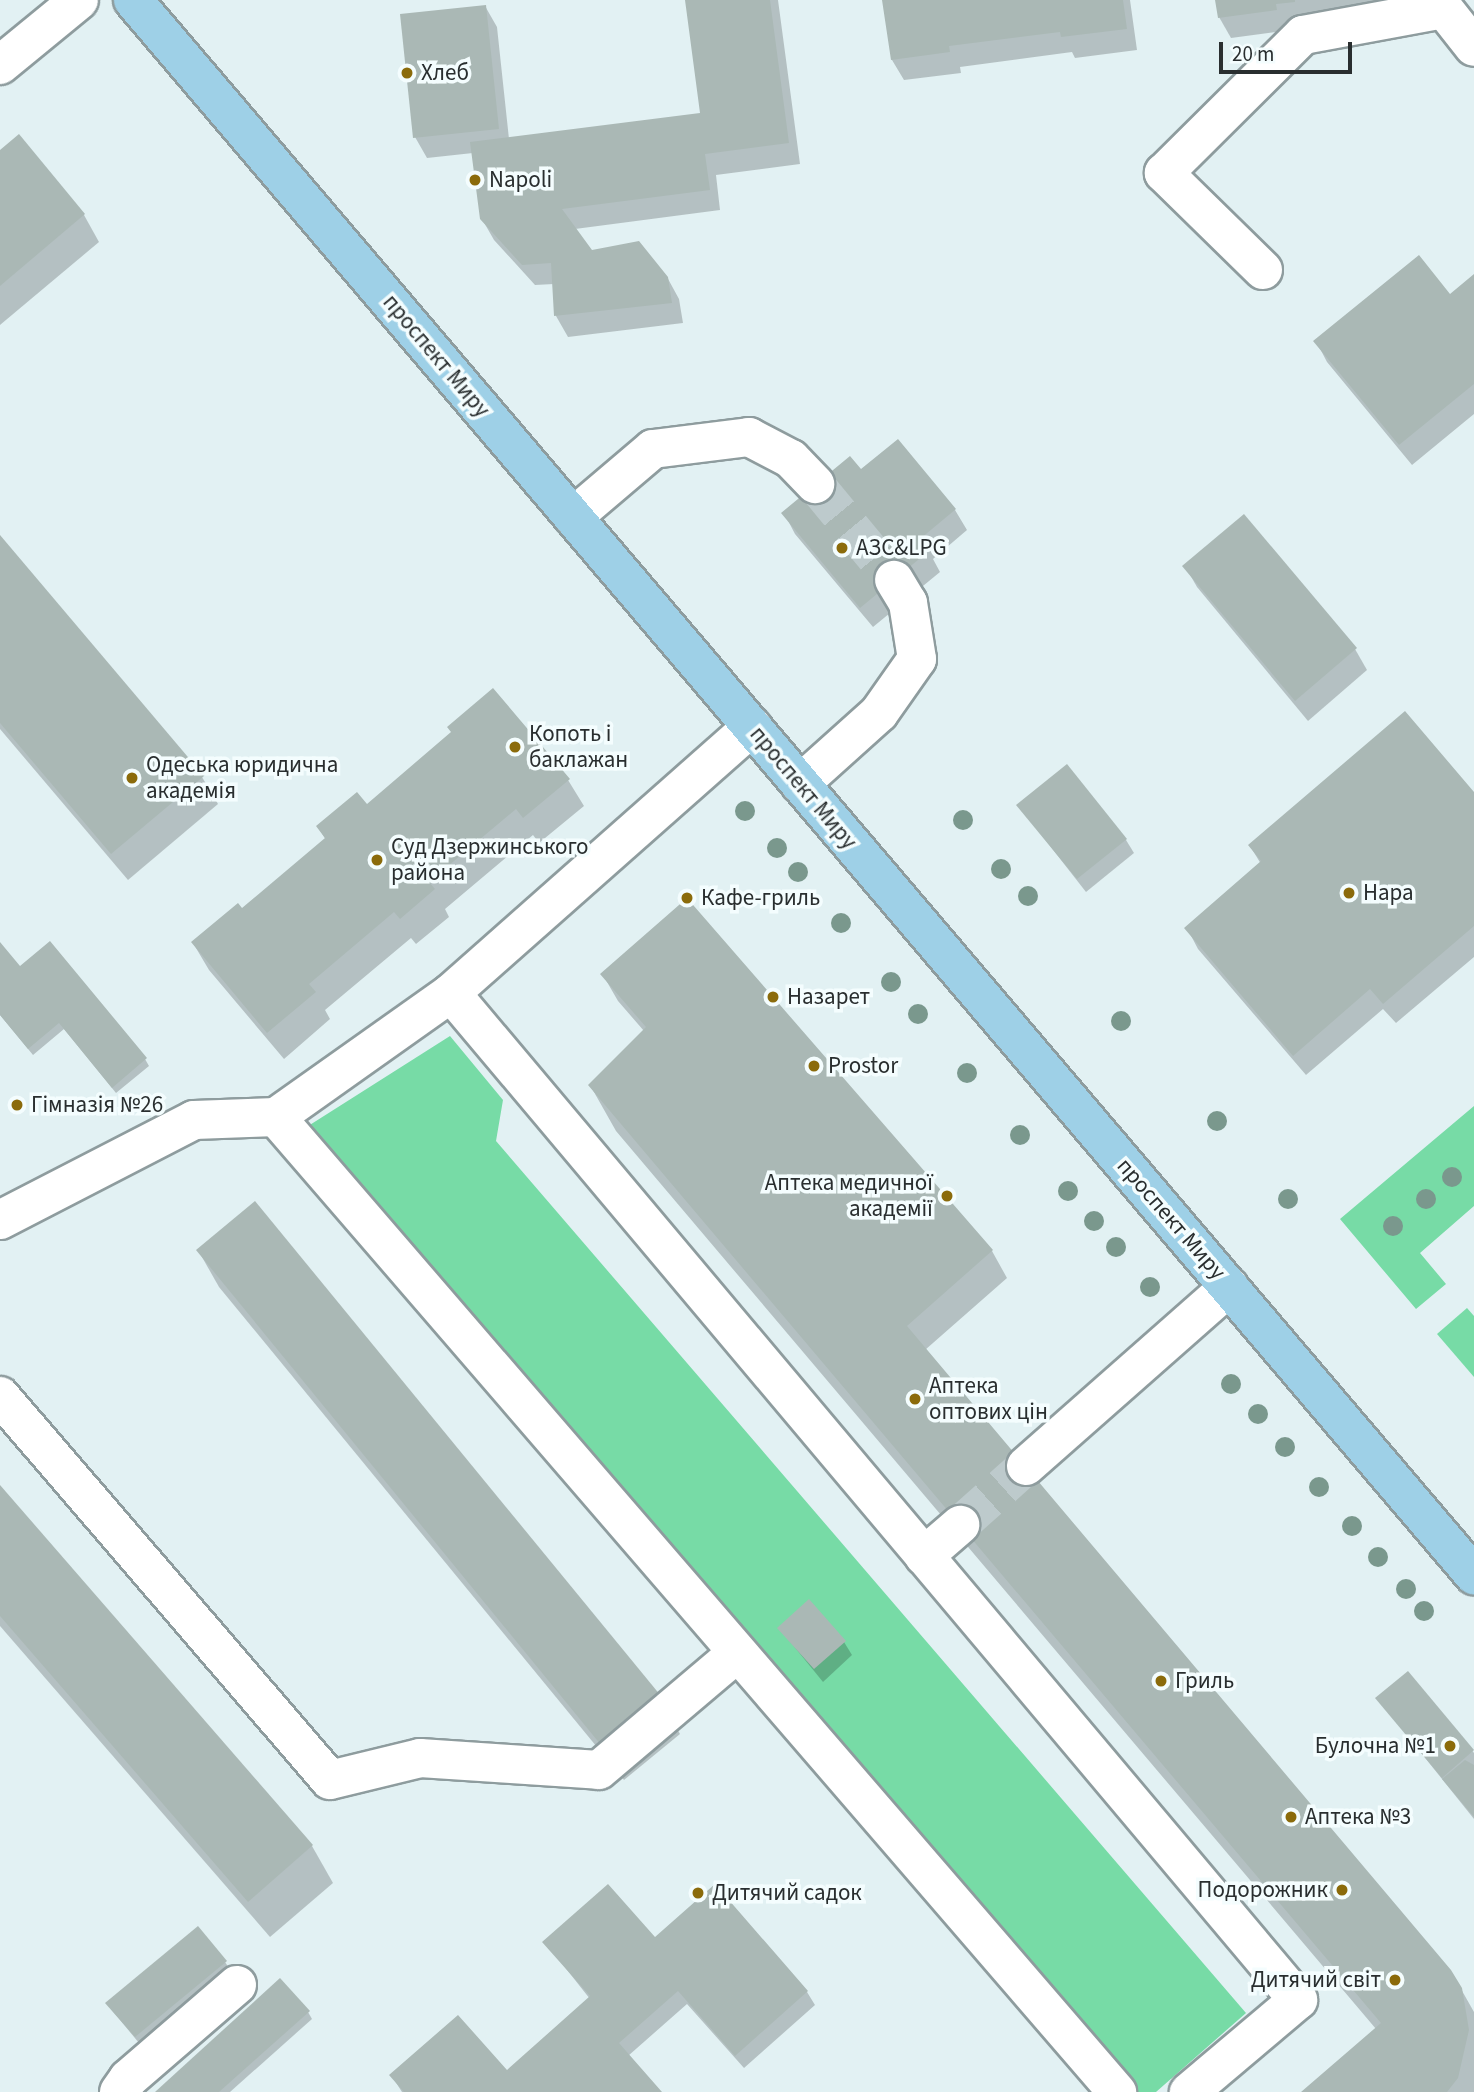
<!DOCTYPE html>
<html>
<head>
<meta charset="utf-8">
<style>
  body { margin:0 }
  #map { position:relative; width:1474px; height:2092px; overflow:hidden; background:#e2f1f3; font-family:"Source Sans 3",sans-serif }
  div>[style] { position:absolute }
  .green>* { inset:0; background:#77dba6 }
  .shadow>* { inset:0; background:#0003 }
  .building>* { inset:0; background:#aab8b5 }
  .minor-tunnel>* { height:38px; margin-top:-19px; transform-origin:0; background:repeating-linear-gradient(90deg,#bdcacc 0 38px,transparent 0 57px) }
  .roads { filter:drop-shadow(2px 0 #8e9c9e) drop-shadow(-2px 0 #8e9c9e) drop-shadow(0 2px #8e9c9e) drop-shadow(0 -2px #8e9c9e) }
  .minor>* { height:38px; margin:-19px; padding:0 19px; transform-origin:19px; border-radius:19px; background:#fff }
  .major>* { height:38px; margin:-19px; padding:0 19px; transform-origin:19px; border-radius:19px; background:#9ed0e7 }
  .trees>* { width:20px; height:20px; margin:-10px; border-radius:50%; background:#7a988d }
  .dots>* { width:19px; height:19px; translate:-50% -50%; box-sizing:border-box; border:4px solid #f4fdfe; border-radius:50% }
  span { translate:-50% -50%; white-space:nowrap; text-align:center; line-height:1.15; -webkit-text-stroke:7px #f4fdfe; paint-order:stroke }
  .poi-label { font-size:23px; color:#292e2f }
  .left { translate:0 -50%; text-align:left }
  .right { translate:-100% -50%; text-align:right }
  .street-label { font-size:23px; color:#292e2f }
  .scale { position:absolute; left:1219px; top:42px; width:133px; height:32px; box-sizing:border-box; border:4px solid #292e2f; border-top:0; padding-left:9px; font-size:21px; line-height:24px; white-space:nowrap; color:#292e2f; -webkit-text-stroke:5px #f4fdfe; paint-order:stroke }
</style>
</head>
<body>
<div id="map">
  <div class="green">
    <i style="clip-path:polygon(450px 1036px,503px 1100px,496px 1141px,1246px 2013px,1156px 2092px,1135px 2092px,305px 1128px)"></i>
    <i style="clip-path:polygon(1474px 1106px,1474px 1206px,1420px 1253px,1446px 1284px,1416px 1309px,1340px 1219px)"></i>
    <i style="clip-path:polygon(1467px 1308px,1474px 1316px,1474px 1377px,1437px 1334px)"></i>
  </div>
  <div class="shadow">
    <i style="clip-path:polygon(687px 0,778px 0,800px 164px,716px 175px,720px 210px,575px 229px,591px 252px,667px 277px,679px 299px,683px 323px,568px 337px,556px 316px,554px 284px,535px 285px,494px 240px,482px 219px,473px 153px,427px 158px,415px 137px,485px 6px,497px 27px,509px 139px,702px 115px)"></i>
    <i style="clip-path:polygon(884px 0,1130px 0,1137px 50px,1075px 58px,1072px 52px,960px 67px,961px 73px,904px 80px,892px 60px)"></i>
    <i style="clip-path:polygon(1217px 0,1464px 0,1465px 7px,1231px 38px,1219px 17px)"></i>
    <i style="clip-path:polygon(0 152px,84px 215px,99px 242px,0 325px)"></i>
    <i style="clip-path:polygon(1474px 277px,1474px 414px,1412px 465px,1327px 362px,1316px 341px,1450px 296px)"></i>
    <i style="clip-path:polygon(861px 472px,955px 510px,967px 530px,933px 559px,940px 572px,873px 627px,795px 534px,784px 513px)"></i>
    <i style="clip-path:polygon(1244px 516px,1355px 649px,1367px 670px,1308px 721px,1197px 587px,1185px 566px)"></i>
    <i style="clip-path:polygon(0 538px,202px 777px,218px 804px,128px 880px,0 729px)"></i>
    <i style="clip-path:polygon(568px 780px,584px 806px,539px 843px,533px 835px,445px 909px,449px 917px,416px 944px,411px 938px,325px 1010px,330px 1019px,284px 1059px,209px 970px,193px 943px,242px 911px,326px 840px,318px 827px,367px 806px)"></i>
    <i style="clip-path:polygon(1474px 795px,1474px 957px,1396px 1023px,1383px 1009px,1306px 1075px,1198px 949px,1187px 928px,1261px 864px,1250px 846px)"></i>
    <i style="clip-path:polygon(1018px 805px,1126px 840px,1134px 853px,1086px 892px)"></i>
    <i style="clip-path:polygon(687px 901px,992px 1251px,1007px 1278px,925px 1350px,1461px 1989px,1474px 2012px,1474px 2092px,1303px 2092px,1376px 2029px,616px 1131px,590px 1085px,644px 1031px,618px 1001px,603px 975px)"></i>
    <i style="clip-path:polygon(0 944px,20px 968px,145px 1059px,149px 1066px,116px 1093px,64px 1029px,33px 1055px,0 1015px)"></i>
    <i style="clip-path:polygon(198px 1250px,659px 1697px,680px 1734px,624px 1780px,219px 1287px)"></i>
    <i style="clip-path:polygon(0 1488px,312px 1846px,333px 1883px,270px 1937px,0 1626px)"></i>
    <i style="clip-path:polygon(779px 1628px,844px 1642px,852px 1655px,823px 1682px)"></i>
    <i style="clip-path:polygon(1408px 1673px,1474px 1753px,1474px 1819px,1378px 1699px)"></i>
    <i style="clip-path:polygon(655px 1939px,807px 1992px,815px 2005px,744px 2068px,687px 2004px,628px 2056px,660px 2092px,402px 2092px,391px 2075px,507px 2072px,590px 1999px,545px 1942px)"></i>
    <i style="clip-path:polygon(225px 1962px,229px 1968px,139px 2043px,111px 2009px)"></i>
    <i style="clip-path:polygon(308px 2012px,312px 2019px,230px 2092px,157px 2092px)"></i>
  </div>
  <div class="building">
    <i style="clip-path:polygon(685px 0,770px 0,789px 143px,705px 154px,710px 190px,562px 209px,592px 250px,639px 241px,668px 277px,672px 303px,554px 316px,551px 263px,522px 265px,480px 219px,470px 142px,700px 113px)"></i>
    <i style="clip-path:polygon(882px 0,1123px 0,1127px 29px,1061px 37px,1060px 32px,949px 46px,950px 52px,891px 60px)"></i>
    <i style="clip-path:polygon(1215px 0,1295px 0,1295px 2px,1276px 4px,1277px 10px,1218px 18px)"></i>
    <i style="clip-path:polygon(486px 5px,499px 129px,413px 138px,400px 14px)"></i>
    <i style="clip-path:polygon(19px 134px,85px 214px,0 286px,0 150px)"></i>
    <i style="clip-path:polygon(1419px 255px,1450px 294px,1474px 274px,1474px 384px,1399px 445px,1313px 341px)"></i>
    <i style="clip-path:polygon(898px 439px,956px 509px,920px 539px,930px 550px,860px 608px,781px 513px,850px 456px,861px 469px)"></i>
    <i style="clip-path:polygon(1244px 514px,1357px 648px,1295px 701px,1182px 566px)"></i>
    <i style="clip-path:polygon(0 535px,204px 776px,111px 854px,0 723px)"></i>
    <i style="clip-path:polygon(493px 688px,570px 779px,523px 818px,516px 809px,429px 882px,435px 889px,400px 919px,394px 912px,309px 984px,316px 992px,267px 1033px,191px 942px,238px 903px,242px 908px,325px 838px,316px 826px,357px 792px,367px 804px,451px 732px,447px 727px)"></i>
    <i style="clip-path:polygon(1405px 711px,1474px 792px,1474px 926px,1383px 1004px,1370px 989px,1293px 1056px,1184px 928px,1261px 861px,1248px 845px)"></i>
    <i style="clip-path:polygon(1067px 764px,1127px 839px,1077px 879px,1016px 805px)"></i>
    <i style="clip-path:polygon(687px 898px,993px 1250px,907px 1326px,1451px 1970px,1462px 1988px,1469px 2030px,1458px 2078px,1447px 2092px,1301px 2092px,1381px 2023px,588px 1085px,646px 1027px,600px 974px)"></i>
    <i style="clip-path:polygon(50px 941px,147px 1058px,112px 1088px,59px 1023px,28px 1049px,0 1015px,0 942px,20px 966px)"></i>
    <i style="clip-path:polygon(255px 1201px,661px 1696px,601px 1745px,196px 1250px)"></i>
    <i style="clip-path:polygon(0 1485px,313px 1845px,248px 1902px,0 1616px)"></i>
    <i style="clip-path:polygon(809px 1599px,846px 1641px,814px 1669px,777px 1628px)"></i>
    <i style="clip-path:polygon(1408px 1671px,1474px 1750px,1442px 1778px,1375px 1698px)"></i>
    <i style="clip-path:polygon(1465px 1760px,1474px 1765px,1474px 1817px,1442px 1779px)"></i>
    <i style="clip-path:polygon(608px 1884px,655px 1937px,715px 1884px,808px 1991px,735px 2056px,678px 1991px,619px 2043px,662px 2092px,404px 2092px,389px 2075px,458px 2015px,507px 2070px,590px 1996px,542px 1942px)"></i>
    <i style="clip-path:polygon(198px 1926px,227px 1961px,135px 2037px,105px 2003px)"></i>
    <i style="clip-path:polygon(280px 1978px,310px 2011px,219px 2092px,155px 2092px)"></i>
  </div>
  <div class="minor-tunnel">
    <i style="left:815px;top:484px;width:124px;rotate:50.5deg"></i>
    <i style="left:960px;top:1525px;width:89px;rotate:-41.8deg"></i>
  </div>
  <div class="roads">
    <div class="minor">
      <i style="left:0;top:65px;width:102px;rotate:-39.4deg"></i>
      <i style="left:1263px;top:270px;width:139px;rotate:-135.6deg"></i>
      <i style="left:1164px;top:173px;width:196px;rotate:-44.8deg"></i>
      <i style="left:1303px;top:35px;width:143px;rotate:-10.4deg"></i>
      <i style="left:1444px;top:9px;width:48px;rotate:51.7deg"></i>
      <i style="left:573px;top:517px;width:105px;rotate:-40.4deg"></i>
      <i style="left:653px;top:449px;width:97px;rotate:-7.1deg"></i>
      <i style="left:749px;top:437px;width:47px;rotate:27.6deg"></i>
      <i style="left:791px;top:459px;width:35px;rotate:46deg"></i>
      <i style="left:800px;top:784px;width:106px;rotate:-41.9deg"></i>
      <i style="left:879px;top:713px;width:66px;rotate:-54.9deg"></i>
      <i style="left:917px;top:659px;width:57px;rotate:-99.1deg"></i>
      <i style="left:908px;top:603px;width:27px;rotate:-121deg"></i>
      <i style="left:451px;top:993px;width:1316px;rotate:49.93deg"></i>
      <i style="left:1298px;top:2000px;width:143px;rotate:139.8deg"></i>
      <i style="left:276px;top:1117px;width:1288px;rotate:49.22deg"></i>
      <i style="left:0;top:1220px;width:218px;rotate:-27.3deg"></i>
      <i style="left:194px;top:1120px;width:82px;rotate:-2.1deg"></i>
      <i style="left:276px;top:1117px;width:214px;rotate:-35.3deg"></i>
      <i style="left:451px;top:993px;width:402px;rotate:-41.5deg"></i>
      <i style="left:0;top:1396px;width:506px;rotate:49.33deg"></i>
      <i style="left:330px;top:1780px;width:93px;rotate:-13.7deg"></i>
      <i style="left:420px;top:1758px;width:179px;rotate:3.8deg"></i>
      <i style="left:599px;top:1770px;width:181px;rotate:-40.3deg"></i>
      <i style="left:1026px;top:1466px;width:271px;rotate:-41.4deg"></i>
      <i style="left:924px;top:1556px;width:48px;rotate:-40.7deg"></i>
      <i style="left:119px;top:2092px;width:16px;rotate:-55deg"></i>
      <i style="left:128px;top:2079px;width:144px;rotate:-40.8deg"></i>
    </div>
    <div class="major">
      <i style="left:133px;top:0;width:2069px;rotate:49.59deg"></i>
    </div>
  </div>
  <div class="trees">
    <i style="left:745px;top:811px"></i>
    <i style="left:963px;top:820px"></i>
    <i style="left:777px;top:848px"></i>
    <i style="left:1001px;top:869px"></i>
    <i style="left:798px;top:872px"></i>
    <i style="left:1028px;top:896px"></i>
    <i style="left:841px;top:923px"></i>
    <i style="left:891px;top:982px"></i>
    <i style="left:918px;top:1014px"></i>
    <i style="left:1121px;top:1021px"></i>
    <i style="left:967px;top:1073px"></i>
    <i style="left:1217px;top:1121px"></i>
    <i style="left:1020px;top:1135px"></i>
    <i style="left:1452px;top:1177px"></i>
    <i style="left:1068px;top:1191px"></i>
    <i style="left:1288px;top:1199px"></i>
    <i style="left:1426px;top:1199px"></i>
    <i style="left:1094px;top:1221px"></i>
    <i style="left:1393px;top:1226px"></i>
    <i style="left:1116px;top:1247px"></i>
    <i style="left:1150px;top:1287px"></i>
    <i style="left:1231px;top:1384px"></i>
    <i style="left:1258px;top:1414px"></i>
    <i style="left:1285px;top:1447px"></i>
    <i style="left:1319px;top:1487px"></i>
    <i style="left:1352px;top:1526px"></i>
    <i style="left:1378px;top:1557px"></i>
    <i style="left:1406px;top:1589px"></i>
    <i style="left:1424px;top:1611px"></i>
  </div>
  <div class="dots">
    <i style="left:407px;top:73px;background:#8b6b0b"></i>
    <i style="left:475px;top:180px;background:#8b6b0b"></i>
    <i style="left:842px;top:548px;background:#8b6b0b"></i>
    <i style="left:515px;top:747px;background:#8b6b0b"></i>
    <i style="left:132px;top:778px;background:#8b6b0b"></i>
    <i style="left:377px;top:860px;background:#8b6b0b"></i>
    <i style="left:1349px;top:893px;background:#8b6b0b"></i>
    <i style="left:687px;top:898px;background:#8b6b0b"></i>
    <i style="left:773px;top:997px;background:#8b6b0b"></i>
    <i style="left:814px;top:1066px;background:#8b6b0b"></i>
    <i style="left:17px;top:1105px;background:#8b6b0b"></i>
    <i style="left:947px;top:1196px;background:#8b6b0b"></i>
    <i style="left:915px;top:1399px;background:#8b6b0b"></i>
    <i style="left:1161px;top:1681px;background:#8b6b0b"></i>
    <i style="left:1450px;top:1746px;background:#8b6b0b"></i>
    <i style="left:1291px;top:1817px;background:#8b6b0b"></i>
    <i style="left:1342px;top:1890px;background:#8b6b0b"></i>
    <i style="left:698px;top:1893px;background:#8b6b0b"></i>
    <i style="left:1395px;top:1980px;background:#8b6b0b"></i>
  </div>
  <div class="poi-label">
    <span class="left" style="left:421px;top:73px">Хлеб</span>
    <span class="left" style="left:489px;top:180px">Napoli</span>
    <span class="left" style="left:856px;top:548px">АЗС&amp;LPG</span>
    <span class="left" style="left:529px;top:747px">Копоть і<br>баклажан</span>
    <span class="left" style="left:146px;top:778px">Одеська юридична<br>академія</span>
    <span class="left" style="left:391px;top:860px">Суд Дзержинського<br>района</span>
    <span class="left" style="left:1363px;top:893px">Нара</span>
    <span class="left" style="left:701px;top:898px">Кафе-гриль</span>
    <span class="left" style="left:787px;top:997px">Назарет</span>
    <span class="left" style="left:828px;top:1066px">Prostor</span>
    <span class="left" style="left:31px;top:1105px">Гімназія №26</span>
    <span class="right" style="left:933px;top:1196px">Аптека медичної<br>академії</span>
    <span class="left" style="left:929px;top:1399px">Аптека<br>оптових цін</span>
    <span class="left" style="left:1175px;top:1681px">Гриль</span>
    <span class="right" style="left:1436px;top:1746px">Булочна №1</span>
    <span class="left" style="left:1305px;top:1817px">Аптека №3</span>
    <span class="right" style="left:1328px;top:1890px">Подорожник</span>
    <span class="left" style="left:712px;top:1893px">Дитячий садок</span>
    <span class="right" style="left:1381px;top:1980px">Дитячий світ</span>
  </div>
  <div class="street-label">
    <span style="left:436px;top:356px;rotate:50deg">проспект Миру</span>
    <span style="left:803px;top:788px;rotate:50deg">проспект Миру</span>
    <span style="left:1171px;top:1219px;rotate:49deg">проспект Миру</span>
  </div>
  <div class="scale">20 m</div>
</div>
</body>
</html>
